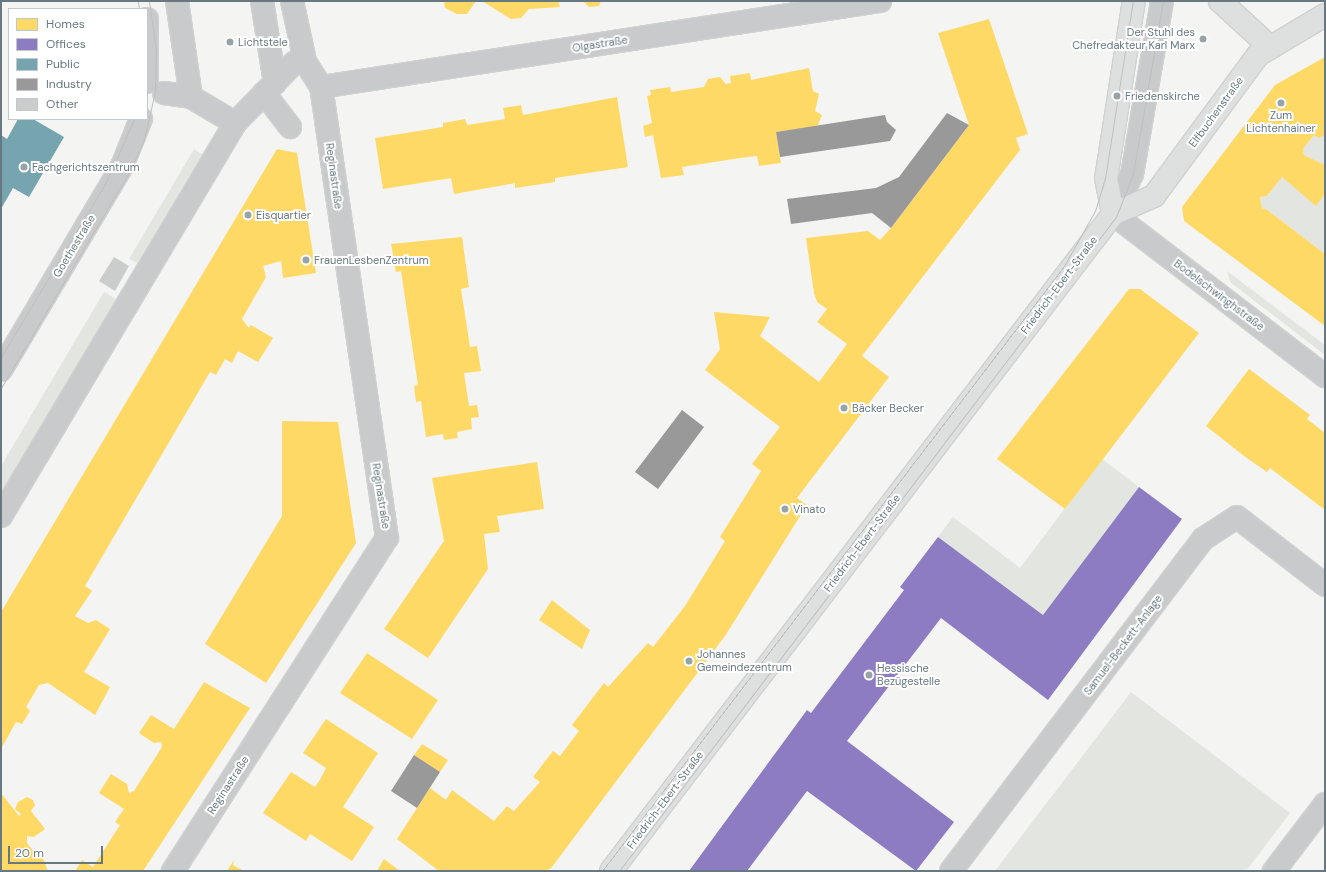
<!DOCTYPE html>
<html>
<head>
<meta charset="utf-8">
<style>
  body { margin:0 }
  #map { position:relative; width:1326px; height:872px; overflow:hidden; background:#f4f4f3; font-family:"DM Sans",sans-serif }
  div>[style] { position:absolute }
  .green>* { inset:0; background:#e3e6e0 }
  .homes>* { inset:0; background:#ffd966 }
  .offices>* { inset:0; background:#8e7cc3 }
  .public>* { inset:0; background:#76a5af }
  .industry>* { inset:0; background:#999 }
  .building>* { inset:0; background:#cbcccc }
  .roads { filter:drop-shadow(1px 0 #d0d1d1) drop-shadow(-1px 0 #d0d1d1) drop-shadow(0 1px #d0d1d1) drop-shadow(0 -1px #d0d1d1) }
  .minor>* { height:22px; margin:-11px; padding:0 11px; transform-origin:11px; border-radius:11px; background:#c9cacb }
  .major>* { height:22px; margin:-11px; padding:0 11px; transform-origin:11px; border-radius:11px; background:#dedfdf }
  .tram>* { height:1px; margin:-0.5px; padding:0 0.5px; transform-origin:0.5px; border-radius:0.5px; background:#bebfc0 }
  .dots>* { width:11px; height:11px; translate:-50% -50%; box-sizing:border-box; border:2px solid #fff; border-radius:50% }
  span { translate:-50% -50%; white-space:nowrap; text-align:center; line-height:1.15; -webkit-text-stroke:4px #fff; paint-order:stroke }
  .poi-label { font-size:11px; color:#677880 }
  .right { translate:-100% -50%; text-align:right }
  .left { translate:0 -50%; text-align:left }
  .street-label { font-size:11px; color:#677880 }
  .frame { position:absolute; inset:0; border:2px solid #677880; pointer-events:none }
  .legend { position:absolute; left:8px; top:8px; width:140px; height:112px; box-sizing:border-box; background:#fff; border:1px solid #c2c9cc; margin:0; padding:5px 7px; list-style:none; font-size:12px; color:#677880 }
  .legend li { display:flex; align-items:center; gap:8px; height:20px }
  .legend b { width:20px; border:1px solid #c2c9cc }
  .scale { position:absolute; left:8px; top:846px; width:95px; height:18px; box-sizing:border-box; border:2px solid #677880; border-top:0; padding-left:5px; font-size:12px; line-height:14px; white-space:nowrap; color:#677880; -webkit-text-stroke:3px #fff; paint-order:stroke }
</style>
</head>
<body>
<div id="map">
  <div class="green">
    <i style="clip-path:polygon(1314px 135px,1325px 135px,1325px 165px,1304px 155px,1303px 149px)"></i>
    <i style="clip-path:polygon(194px 149px,202px 154px,137px 263px,129px 259px)"></i>
    <i style="clip-path:polygon(1289px 167px,1325px 194px,1325px 254px,1266px 209px,1262px 209px,1260px 197px,1267px 196px)"></i>
    <i style="clip-path:polygon(1227px 271px,1325px 345px,1325px 355px,1230px 282px)"></i>
    <i style="clip-path:polygon(104px 292px,116px 299px,1px 494px,1px 466px)"></i>
    <i style="clip-path:polygon(1102px 459px,1139px 487px,1043px 615px,938px 537px,953px 517px,1020px 568px)"></i>
    <i style="clip-path:polygon(1131px 692px,1290px 813px,1246px 871px,995px 871px)"></i>
  </div>
  <div class="homes">
    <i style="clip-path:polygon(444px 1px,476px 1px,467px 14px,457px 14px,445px 8px)"></i>
    <i style="clip-path:polygon(482px 1px,558px 1px,560px 7px,529px 9px,521px 18px,511px 19px)"></i>
    <i style="clip-path:polygon(583px 1px,601px 1px,599px 6px,589px 7px)"></i>
    <i style="clip-path:polygon(989px 19px,1028px 134px,1016px 138px,1020px 150px,862px 356px,889px 377px,797px 498px,807px 505px,725px 636px,552px 867px,547px 871px,439px 871px,397px 839px,430px 788px,446px 800px,452px 790px,494px 821px,507px 806px,514px 811px,540px 782px,533px 777px,553px 751px,560px 756px,579px 731px,572px 725px,604px 683px,608px 687px,648px 643px,653px 647px,685px 606px,725px 541px,720px 537px,761px 471px,752px 464px,780px 427px,705px 370px,720px 349px,714px 312px,770px 317px,760px 336px,819px 382px,847px 344px,817px 322px,827px 309px,817px 302px,814px 293px,806px 238px,868px 231px,880px 240px,891px 228px,969px 125px,938px 33px)"></i>
    <i style="clip-path:polygon(1325px 57px,1325px 135px,1319px 138px,1314px 135px,1303px 149px,1304px 155px,1325px 165px,1325px 194px,1316px 206px,1282px 177px,1267px 196px,1260px 197px,1262px 209px,1266px 209px,1325px 254px,1325px 326px,1184px 221px,1182px 207px,1275px 85px)"></i>
    <i style="clip-path:polygon(809px 68px,813px 91px,819px 94px,815px 111px,822px 115px,817px 127px,776px 132px,781px 163px,759px 166px,757px 156px,740px 158px,682px 167px,684px 175px,661px 178px,653px 135px,645px 137px,643px 126px,652px 123px,647px 96px,651px 95px,650px 90px,670px 87px,671px 92px,704px 87px,708px 79px,720px 77px,726px 84px,731px 83px,730px 76px,750px 73px,751px 80px)"></i>
    <i style="clip-path:polygon(617px 97px,628px 167px,555px 178px,555px 182px,515px 188px,515px 183px,454px 194px,451px 178px,383px 189px,375px 138px,443px 127px,443px 123px,465px 119px,467px 125px,505px 119px,503px 108px,521px 105px,523px 115px)"></i>
    <i style="clip-path:polygon(277px 149px,297px 153px,316px 273px,283px 278px,281px 261px,263px 266px,266px 277px,242px 319px,249px 328px,251px 325px,273px 338px,258px 362px,238px 351px,232px 363px,225px 359px,216px 375px,210px 372px,85px 586px,92px 591px,75px 616px,88px 623px,96px 620px,110px 629px,84px 672px,110px 687px,95px 715px,48px 683px,39px 685px,26px 707px,30px 711px,22px 724px,16px 722px,1px 749px,1px 612px)"></i>
    <i style="clip-path:polygon(462px 237px,469px 287px,461px 289px,463px 302px,470px 347px,477px 346px,481px 371px,464px 373px,469px 406px,477px 405px,479px 417px,471px 418px,472px 429px,457px 432px,458px 438px,444px 440px,443px 434px,426px 437px,421px 401px,416px 402px,414px 386px,418px 385px,401px 271px,396px 272px,391px 244px)"></i>
    <i style="clip-path:polygon(1129px 289px,1140px 289px,1199px 333px,1065px 509px,997px 459px)"></i>
    <i style="clip-path:polygon(1249px 369px,1310px 415px,1307px 419px,1325px 433px,1325px 510px,1270px 468px,1267px 472px,1244px 456px,1206px 426px)"></i>
    <i style="clip-path:polygon(282px 421px,338px 422px,356px 543px,266px 683px,205px 644px,282px 516px)"></i>
    <i style="clip-path:polygon(537px 462px,544px 509px,497px 516px,500px 532px,484px 534px,488px 569px,428px 658px,384px 629px,444px 541px,432px 478px)"></i>
    <i style="clip-path:polygon(552px 600px,590px 630px,582px 649px,539px 620px)"></i>
    <i style="clip-path:polygon(367px 653px,438px 700px,412px 739px,340px 693px)"></i>
    <i style="clip-path:polygon(204px 682px,250px 708px,143px 871px,75px 871px,82px 860px,93px 867px,120px 825px,115px 822px,124px 809px,99px 793px,111px 774px,127px 784px,129px 793px,134px 791px,162px 747px,161px 742px,154px 743px,139px 733px,151px 715px,174px 729px)"></i>
    <i style="clip-path:polygon(326px 719px,378px 753px,343px 807px,374px 827px,352px 861px,310px 834px,306px 841px,263px 813px,291px 772px,315px 787px,321px 778px,326px 768px,303px 753px)"></i>
    <i style="clip-path:polygon(422px 744px,448px 760px,440px 772px,414px 755px)"></i>
    <i style="clip-path:polygon(1px 793px,19px 816px,21px 814px,15px 809px,18px 802px,27px 797px,33px 800px,35px 805px,31px 811px,45px 829px,34px 837px,27px 836px,27px 843px,34px 852px,40px 851px,48px 871px,1px 871px)"></i>
    <i style="clip-path:polygon(384px 859px,400px 871px,377px 871px)"></i>
    <i style="clip-path:polygon(234px 860px,233px 865px,244px 871px,227px 871px)"></i>
  </div>
  <div class="offices">
    <i style="clip-path:polygon(1139px 487px,1182px 519px,1048px 700px,941px 618px,847px 741px,954px 822px,916px 871px,807px 791px,747px 871px,689px 871px,807px 710px,811px 713px,904px 590px,900px 587px,938px 537px,1043px 615px)"></i>
  </div>
  <div class="public">
    <i style="clip-path:polygon(18px 119px,33px 119px,64px 137px,29px 197px,13px 188px,1px 209px,1px 135px,7px 139px)"></i>
  </div>
  <div class="industry">
    <i style="clip-path:polygon(947px 113px,969px 125px,891px 228px,872px 213px,791px 224px,787px 199px,876px 188px,899px 177px)"></i>
    <i style="clip-path:polygon(885px 115px,887px 122px,896px 130px,890px 141px,780px 157px,776px 132px)"></i>
    <i style="clip-path:polygon(682px 410px,704px 427px,658px 489px,635px 472px)"></i>
    <i style="clip-path:polygon(414px 755px,440px 772px,417px 808px,391px 791px)"></i>
  </div>
  <div class="building">
    <i style="clip-path:polygon(114px 257px,129px 266px,115px 291px,99px 281px)"></i>
  </div>
  <div class="roads">
    <div class="minor">
      <i style="left:177px;top:1px;width:97px;rotate:81.7deg"></i>
      <i style="left:262px;top:1px;width:83px;rotate:81deg"></i>
      <i style="left:1162px;top:1px;width:176px;rotate:99.8deg"></i>
      <i style="left:1132px;top:174px;width:44px;rotate:115.4deg"></i>
      <i style="left:1113px;top:214px;width:267px;rotate:37.4deg"></i>
      <i style="left:147px;top:19px;width:63px;rotate:90deg"></i>
      <i style="left:321px;top:87px;width:566px;rotate:-8.75deg"></i>
      <i style="left:164px;top:93px;width:27px;rotate:8deg"></i>
      <i style="left:191px;top:97px;width:51px;rotate:30.6deg"></i>
      <i style="left:264px;top:93px;width:43px;rotate:52.6deg"></i>
      <i style="left:1px;top:370px;width:237px;rotate:-59.3deg"></i>
      <i style="left:122px;top:166px;width:51px;rotate:-68deg"></i>
      <i style="left:1px;top:516px;width:457px;rotate:-59.2deg"></i>
      <i style="left:235px;top:123px;width:84px;rotate:-45.5deg"></i>
      <i style="left:173px;top:871px;width:396px;rotate:-57.3deg"></i>
      <i style="left:387px;top:538px;width:456px;rotate:-98.3deg"></i>
      <i style="left:321px;top:87px;width:31px;rotate:-122deg"></i>
      <i style="left:305px;top:61px;width:61px;rotate:-102.2deg"></i>
      <i style="left:951px;top:871px;width:417px;rotate:-52.8deg"></i>
      <i style="left:1203px;top:539px;width:40px;rotate:-32.9deg"></i>
      <i style="left:1237px;top:517px;width:111px;rotate:37.7deg"></i>
      <i style="left:1274px;top:871px;width:84px;rotate:-52.7deg"></i>
    </div>
    <div class="major">
      <i style="left:1220px;top:1px;width:68px;rotate:42.6deg"></i>
      <i style="left:1113px;top:214px;width:36px;rotate:-101deg"></i>
      <i style="left:1106px;top:179px;width:180px;rotate:-81.1deg"></i>
      <i style="left:611px;top:871px;width:827px;rotate:-52.62deg"></i>
      <i style="left:1113px;top:214px;width:45px;rotate:-23.7deg"></i>
      <i style="left:1154px;top:196px;width:175px;rotate:-53.6deg"></i>
      <i style="left:1258px;top:55px;width:78px;rotate:-30.8deg"></i>
    </div>
  </div>
  <div class="tram">
    <i style="left:138px;top:1px;width:8px;rotate:83deg"></i>
    <i style="left:1px;top:357px;width:204px;rotate:-59deg"></i>
    <i style="left:106px;top:182px;width:69px;rotate:-66deg"></i>
    <i style="left:1px;top:388px;width:252px;rotate:-59.3deg"></i>
    <i style="left:130px;top:171px;width:34px;rotate:-66deg"></i>
    <i style="left:144px;top:140px;width:50px;rotate:-77.3deg"></i>
    <i style="left:155px;top:91px;width:40px;rotate:-88.6deg"></i>
    <i style="left:156px;top:51px;width:50px;rotate:-98deg"></i>
    <i style="left:602px;top:871px;width:761px;rotate:-52.63deg"></i>
    <i style="left:1064px;top:266px;width:63px;rotate:-60.6deg"></i>
    <i style="left:1095px;top:211px;width:34px;rotate:-73deg"></i>
    <i style="left:1105px;top:179px;width:180px;rotate:-81.1deg"></i>
    <i style="left:619px;top:871px;width:821px;rotate:-52.77deg"></i>
    <i style="left:1116px;top:217px;width:46px;rotate:-68.4deg"></i>
    <i style="left:1133px;top:174px;width:176px;rotate:-80.2deg"></i>
  </div>
  <div class="dots">
    <i style="left:1203px;top:39px;background:#98a3a8"></i>
    <i style="left:230px;top:42px;background:#98a3a8"></i>
    <i style="left:1117px;top:96px;background:#98a3a8"></i>
    <i style="left:1281px;top:103px;background:#98a3a8"></i>
    <i style="left:24px;top:167px;background:#98a3a8"></i>
    <i style="left:248px;top:215px;background:#98a3a8"></i>
    <i style="left:306px;top:260px;background:#98a3a8"></i>
    <i style="left:844px;top:408px;background:#98a3a8"></i>
    <i style="left:785px;top:509px;background:#98a3a8"></i>
    <i style="left:689px;top:661px;background:#98a3a8"></i>
    <i style="left:869px;top:675px;background:#98a3a8"></i>
  </div>
  <div class="poi-label">
    <span class="right" style="left:1195px;top:39px">Der Stuhl des<br>Chefredakteur Karl Marx</span>
    <span class="left" style="left:238px;top:42px">Lichtstele</span>
    <span class="left" style="left:1125px;top:96px">Friedenskirche</span>
    <span style="left:1281px;top:122px">Zum<br>Lichtenhainer</span>
    <span class="left" style="left:32px;top:167px">Fachgerichtszentrum</span>
    <span class="left" style="left:256px;top:215px">Eisquartier</span>
    <span class="left" style="left:314px;top:260px">FrauenLesbenZentrum</span>
    <span class="left" style="left:852px;top:408px">Bäcker Becker</span>
    <span class="left" style="left:793px;top:509px">Vinato</span>
    <span class="left" style="left:697px;top:661px">Johannes<br>Gemeindezentrum</span>
    <span class="left" style="left:877px;top:675px">Hessische<br>Bezügestelle</span>
  </div>
  <div class="street-label">
    <span style="left:600px;top:44px;rotate:-9deg">Olgastraße</span>
    <span style="left:1216px;top:112px;rotate:-54deg">Elfbuchenstraße</span>
    <span style="left:334px;top:176px;rotate:82deg">Reginastraße</span>
    <span style="left:74px;top:246px;rotate:-59deg">Goethestraße</span>
    <span style="left:1059px;top:285px;rotate:-53deg">Friedrich-Ebert-Straße</span>
    <span style="left:1219px;top:295px;rotate:37deg">Bodelschwinghstraße</span>
    <span style="left:381px;top:496px;rotate:81deg">Reginastraße</span>
    <span style="left:862px;top:543px;rotate:-53deg">Friedrich-Ebert-Straße</span>
    <span style="left:1123px;top:645px;rotate:-53deg">Samuel-Beckett-Anlage</span>
    <span style="left:228px;top:785px;rotate:-57deg">Reginastraße</span>
    <span style="left:665px;top:800px;rotate:-53deg">Friedrich-Ebert-Straße</span>
  </div>
  <div class="frame"></div>
  <ul class="legend">
  <li><b style="height:11px;background:#ffd966"></b>Homes</li>
  <li><b style="height:11px;background:#8e7cc3"></b>Offices</li>
  <li><b style="height:11px;background:#76a5af"></b>Public</li>
  <li><b style="height:11px;background:#999"></b>Industry</li>
  <li><b style="height:11px;background:#cbcccc"></b>Other</li>
  </ul>
  <div class="scale">20 m</div>
</div>
</body>
</html>
